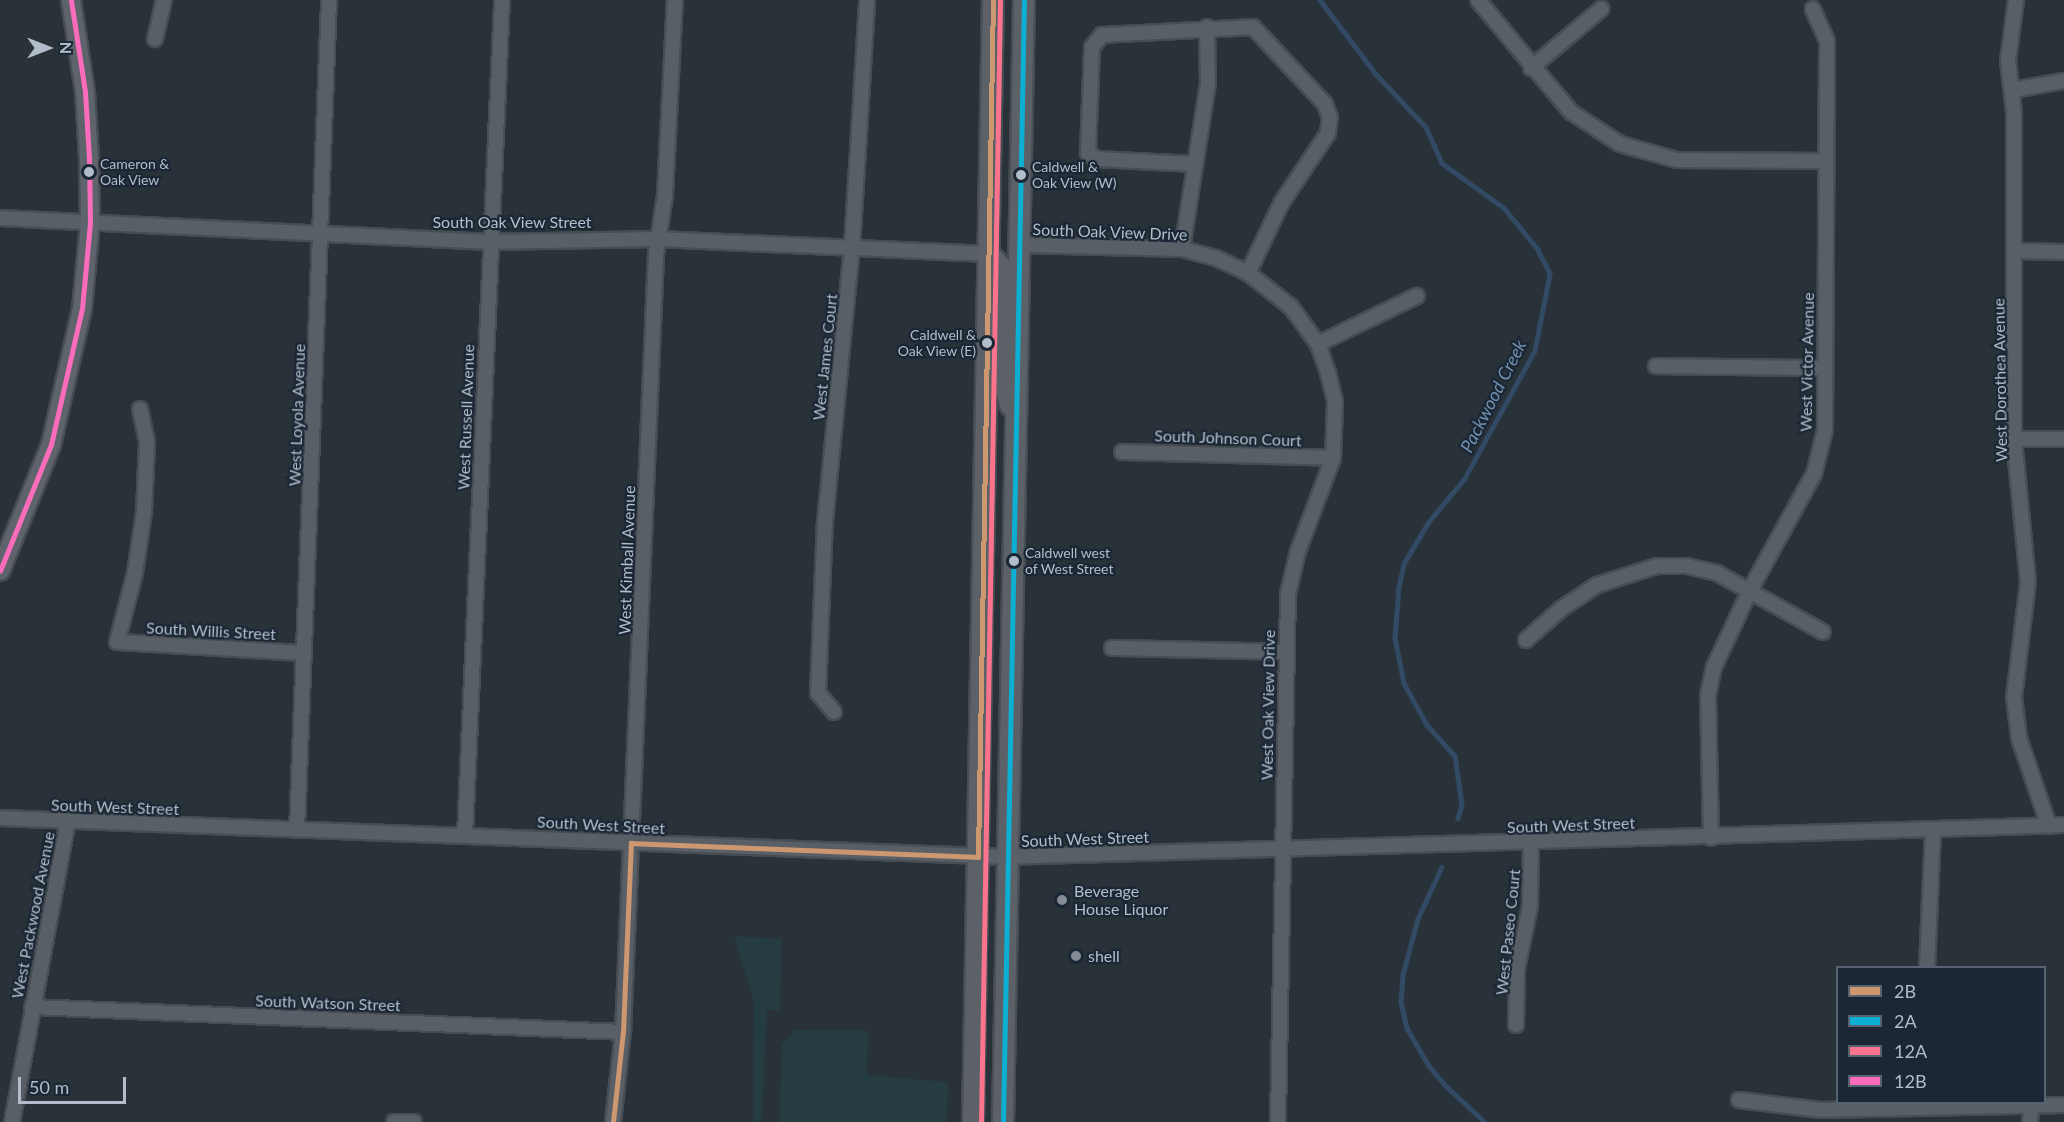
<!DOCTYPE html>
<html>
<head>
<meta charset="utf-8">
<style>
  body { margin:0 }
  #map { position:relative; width:2064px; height:1122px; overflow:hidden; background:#293139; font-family:Lato,sans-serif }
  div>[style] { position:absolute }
  .green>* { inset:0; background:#253d40 }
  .stream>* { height:4.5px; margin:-2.25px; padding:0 2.25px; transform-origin:2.25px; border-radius:2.25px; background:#334a64 }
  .roads { filter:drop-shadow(2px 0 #474d53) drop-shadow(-2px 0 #474d53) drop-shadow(0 2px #474d53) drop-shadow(0 -2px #474d53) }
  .street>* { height:14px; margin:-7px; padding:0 7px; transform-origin:7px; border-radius:7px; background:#595f67 }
  .secondary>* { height:18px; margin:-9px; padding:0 9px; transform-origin:9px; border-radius:9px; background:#5e636c }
  .primary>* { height:20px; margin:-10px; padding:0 10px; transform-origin:10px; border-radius:10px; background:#5c6168 }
  .bus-1>* { height:4.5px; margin:-2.25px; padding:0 2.25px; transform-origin:2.25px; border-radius:2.25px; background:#cd976f }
  .bus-2>* { height:4.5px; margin:-2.25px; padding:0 2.25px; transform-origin:2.25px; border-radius:2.25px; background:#0dafd3 }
  .bus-3>* { height:4.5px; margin:-2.25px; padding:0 2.25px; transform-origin:2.25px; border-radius:2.25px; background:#fc738d }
  .bus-4>* { height:4.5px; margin:-2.25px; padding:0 2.25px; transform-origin:2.25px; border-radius:2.25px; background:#fb6dba }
  .dots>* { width:16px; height:16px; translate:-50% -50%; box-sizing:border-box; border:3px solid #1b2735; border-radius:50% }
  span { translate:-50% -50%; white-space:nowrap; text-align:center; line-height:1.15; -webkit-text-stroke:4.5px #1b2735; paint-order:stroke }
  .bus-label { font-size:14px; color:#b3bdca }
  .left { translate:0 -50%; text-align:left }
  .right { translate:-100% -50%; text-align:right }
  .street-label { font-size:16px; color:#b3bdca }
  .poi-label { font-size:16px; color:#b3bdca }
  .water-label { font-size:18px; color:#7090b0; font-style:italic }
  .legend { position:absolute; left:1836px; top:966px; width:210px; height:138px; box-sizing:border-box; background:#1b2735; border:2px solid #586371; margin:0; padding:8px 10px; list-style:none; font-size:18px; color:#b3bdca }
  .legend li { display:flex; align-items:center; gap:12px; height:30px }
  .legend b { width:30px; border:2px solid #586371 }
  .north { position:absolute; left:18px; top:18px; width:60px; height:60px; -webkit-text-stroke:4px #1b2735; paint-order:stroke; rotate:90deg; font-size:16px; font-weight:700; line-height:24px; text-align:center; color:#b3bdca }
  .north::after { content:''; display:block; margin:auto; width:21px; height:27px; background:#b3bdca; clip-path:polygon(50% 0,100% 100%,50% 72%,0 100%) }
  .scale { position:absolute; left:18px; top:1077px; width:108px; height:27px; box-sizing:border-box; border:3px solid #b3bdca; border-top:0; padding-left:8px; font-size:18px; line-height:21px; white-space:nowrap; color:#b3bdca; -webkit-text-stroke:4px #1b2735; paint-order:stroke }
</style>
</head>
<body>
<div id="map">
  <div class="green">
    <i style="clip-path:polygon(734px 936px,782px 939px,780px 1010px,767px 1010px,762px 1122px,753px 1122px,754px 1003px)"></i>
    <i style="clip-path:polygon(795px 1030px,868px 1031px,867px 1075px,948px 1082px,947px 1122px,779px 1122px,782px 1044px)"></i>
  </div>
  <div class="stream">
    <i style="left:1320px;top:0;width:93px;rotate:52.9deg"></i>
    <i style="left:1376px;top:74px;width:73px;rotate:46.7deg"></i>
    <i style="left:1426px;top:127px;width:39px;rotate:66deg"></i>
    <i style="left:1442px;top:163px;width:77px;rotate:36deg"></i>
    <i style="left:1504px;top:208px;width:52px;rotate:50.5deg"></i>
    <i style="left:1537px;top:248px;width:29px;rotate:63deg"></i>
    <i style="left:1550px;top:274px;width:78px;rotate:101deg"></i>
    <i style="left:1535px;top:351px;width:147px;rotate:118.8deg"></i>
    <i style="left:1464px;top:480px;width:55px;rotate:129.8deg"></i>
    <i style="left:1429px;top:522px;width:49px;rotate:120.8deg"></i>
    <i style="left:1404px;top:564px;width:25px;rotate:102deg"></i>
    <i style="left:1399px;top:588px;width:50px;rotate:94.6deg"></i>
    <i style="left:1395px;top:638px;width:46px;rotate:78.7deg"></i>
    <i style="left:1404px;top:683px;width:48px;rotate:61.3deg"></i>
    <i style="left:1427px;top:725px;width:42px;rotate:47.9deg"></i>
    <i style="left:1455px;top:756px;width:49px;rotate:81.9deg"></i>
    <i style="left:1462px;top:805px;width:14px;rotate:107deg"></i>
    <i style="left:1442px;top:867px;width:57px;rotate:114.8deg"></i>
    <i style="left:1418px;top:919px;width:58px;rotate:105deg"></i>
    <i style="left:1403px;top:975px;width:27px;rotate:94deg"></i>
    <i style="left:1401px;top:1002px;width:27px;rotate:77deg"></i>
    <i style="left:1407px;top:1028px;width:44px;rotate:59.9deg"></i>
    <i style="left:1429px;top:1066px;width:25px;rotate:50deg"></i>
    <i style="left:1445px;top:1085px;width:54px;rotate:42.8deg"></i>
  </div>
  <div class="roads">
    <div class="street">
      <i style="left:1478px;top:0;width:146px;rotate:50.3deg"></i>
      <i style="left:1571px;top:112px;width:59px;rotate:33.1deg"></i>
      <i style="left:1620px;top:144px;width:59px;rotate:15.7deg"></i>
      <i style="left:1677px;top:160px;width:148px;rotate:0.4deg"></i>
      <i style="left:2016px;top:0;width:62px;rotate:97.5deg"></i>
      <i style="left:2008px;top:61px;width:51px;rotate:83.3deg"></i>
      <i style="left:2014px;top:112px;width:327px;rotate:90deg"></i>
      <i style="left:2014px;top:439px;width:144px;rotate:84.4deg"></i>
      <i style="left:2028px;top:582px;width:116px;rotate:96.9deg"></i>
      <i style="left:2014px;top:697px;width:41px;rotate:83deg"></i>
      <i style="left:2019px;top:738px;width:93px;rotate:71.2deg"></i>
      <i style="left:155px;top:39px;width:40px;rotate:-77deg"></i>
      <i style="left:1531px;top:68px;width:92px;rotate:-40.1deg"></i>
      <i style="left:2013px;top:90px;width:52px;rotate:-10deg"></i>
      <i style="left:1194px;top:164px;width:97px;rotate:-177deg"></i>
      <i style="left:1097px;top:159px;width:11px;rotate:-146deg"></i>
      <i style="left:1088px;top:153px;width:106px;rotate:-87.8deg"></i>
      <i style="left:1092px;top:47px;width:16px;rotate:-50deg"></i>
      <i style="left:1102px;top:35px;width:151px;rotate:-3deg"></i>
      <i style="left:1253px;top:27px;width:105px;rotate:46.9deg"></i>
      <i style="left:1325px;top:104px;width:15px;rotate:70deg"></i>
      <i style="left:1330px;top:118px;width:15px;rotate:98deg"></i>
      <i style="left:1328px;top:133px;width:83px;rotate:123.7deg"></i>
      <i style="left:1282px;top:202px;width:79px;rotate:115.6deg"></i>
      <i style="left:0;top:218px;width:491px;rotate:2.8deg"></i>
      <i style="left:490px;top:242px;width:168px;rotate:-1deg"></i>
      <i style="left:658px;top:239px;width:331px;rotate:2.6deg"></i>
      <i style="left:1019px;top:245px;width:163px;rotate:1.4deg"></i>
      <i style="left:1182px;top:249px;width:35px;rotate:15deg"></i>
      <i style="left:1216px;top:258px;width:35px;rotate:25deg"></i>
      <i style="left:1248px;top:273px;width:55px;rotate:38.3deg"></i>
      <i style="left:1291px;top:307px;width:46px;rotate:53.9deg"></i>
      <i style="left:1318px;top:344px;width:31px;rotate:71deg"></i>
      <i style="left:1328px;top:373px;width:30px;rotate:76deg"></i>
      <i style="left:1335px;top:402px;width:56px;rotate:92deg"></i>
      <i style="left:1333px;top:458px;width:99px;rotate:110.6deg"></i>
      <i style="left:1298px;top:551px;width:44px;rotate:103.1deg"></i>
      <i style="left:1288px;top:594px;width:528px;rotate:91.09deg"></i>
      <i style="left:1182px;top:249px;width:168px;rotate:-81.1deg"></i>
      <i style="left:1208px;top:83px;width:56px;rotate:-91deg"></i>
      <i style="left:2015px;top:251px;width:49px;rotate:1.2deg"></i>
      <i style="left:1318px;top:344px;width:110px;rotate:-25.9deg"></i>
      <i style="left:1656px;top:366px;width:169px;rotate:0.7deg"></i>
      <i style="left:140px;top:409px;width:35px;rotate:78deg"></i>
      <i style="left:147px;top:443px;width:69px;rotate:92.5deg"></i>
      <i style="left:144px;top:512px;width:62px;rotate:98.4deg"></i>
      <i style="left:135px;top:573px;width:71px;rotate:104.6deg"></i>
      <i style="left:117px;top:642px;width:187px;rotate:3.4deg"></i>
      <i style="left:2014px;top:439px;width:50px"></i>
      <i style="left:1122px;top:452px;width:211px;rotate:1.6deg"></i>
      <i style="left:1526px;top:640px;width:47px;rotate:-41.5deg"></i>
      <i style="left:1561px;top:609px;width:43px;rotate:-33.7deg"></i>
      <i style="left:1597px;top:585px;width:63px;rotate:-17.6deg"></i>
      <i style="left:1657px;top:566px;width:30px"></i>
      <i style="left:1687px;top:566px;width:31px;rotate:13deg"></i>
      <i style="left:1717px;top:573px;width:121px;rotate:29.1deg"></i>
      <i style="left:1112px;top:648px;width:172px;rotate:1.3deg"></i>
      <i style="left:834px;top:712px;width:25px;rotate:-130deg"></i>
      <i style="left:818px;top:693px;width:171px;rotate:-87.7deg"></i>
      <i style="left:825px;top:522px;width:275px;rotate:-84.4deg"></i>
      <i style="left:852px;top:248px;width:248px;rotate:-86.5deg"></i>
      <i style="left:0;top:818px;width:1008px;rotate:2.22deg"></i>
      <i style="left:1007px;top:857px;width:1057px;rotate:-1.73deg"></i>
      <i style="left:297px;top:830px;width:831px;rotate:-87.79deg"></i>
      <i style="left:465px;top:835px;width:836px;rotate:-87.46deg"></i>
      <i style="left:1711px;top:838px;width:143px;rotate:-91.2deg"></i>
      <i style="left:1708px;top:695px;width:29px;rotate:-78deg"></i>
      <i style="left:1714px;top:667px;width:85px;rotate:-64.9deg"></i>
      <i style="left:1750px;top:590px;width:132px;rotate:-61.1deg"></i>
      <i style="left:1814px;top:474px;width:45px;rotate:-76deg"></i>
      <i style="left:1825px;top:430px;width:389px;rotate:-89.7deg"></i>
      <i style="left:1827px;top:41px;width:35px;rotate:-114deg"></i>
      <i style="left:1927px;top:968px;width:136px;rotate:-87.5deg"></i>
      <i style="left:32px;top:1007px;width:592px;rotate:2.42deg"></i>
      <i style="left:1516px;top:1025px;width:56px;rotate:-89deg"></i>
      <i style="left:1517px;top:969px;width:64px;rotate:-78.3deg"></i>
      <i style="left:1530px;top:906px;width:63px;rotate:-89.1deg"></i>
      <i style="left:1739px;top:1100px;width:82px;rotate:7deg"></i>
      <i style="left:1820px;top:1110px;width:244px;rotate:-1.2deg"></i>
      <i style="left:12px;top:1122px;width:306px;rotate:-79.5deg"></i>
      <i style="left:394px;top:1122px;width:20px"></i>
      <i style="left:613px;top:1122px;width:91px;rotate:-83.7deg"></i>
      <i style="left:623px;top:1032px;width:779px;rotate:-87.57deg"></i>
      <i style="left:656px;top:254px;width:60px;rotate:-81.3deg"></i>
      <i style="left:665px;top:195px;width:195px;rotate:-87.1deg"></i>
      <i style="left:2030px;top:1122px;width:16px;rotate:-86deg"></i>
    </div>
    <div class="secondary">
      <i style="left:0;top:571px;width:136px;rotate:-68deg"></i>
      <i style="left:51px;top:445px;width:139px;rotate:-77.2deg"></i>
      <i style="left:82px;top:309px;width:87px;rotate:-84.7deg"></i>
      <i style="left:90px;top:222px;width:63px;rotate:-90.9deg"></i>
      <i style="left:89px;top:159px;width:67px;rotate:-93.4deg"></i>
      <i style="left:85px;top:92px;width:93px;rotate:-98.7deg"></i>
    </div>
    <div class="primary">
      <i style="left:989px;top:254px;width:19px;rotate:47deg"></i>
      <i style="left:1002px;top:268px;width:111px;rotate:90deg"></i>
      <i style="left:1002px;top:379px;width:28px;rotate:72deg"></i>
      <i style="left:973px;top:1122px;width:1122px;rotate:-88.98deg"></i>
      <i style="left:1003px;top:1122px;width:1122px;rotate:-88.93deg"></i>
    </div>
  </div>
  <div class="bus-1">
    <i style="left:613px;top:1122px;width:91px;rotate:-83.7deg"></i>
    <i style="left:623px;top:1032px;width:189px;rotate:-87.6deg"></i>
    <i style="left:631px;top:843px;width:347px;rotate:2.3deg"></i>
    <i style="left:978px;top:857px;width:857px;rotate:-89deg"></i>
  </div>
  <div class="bus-2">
    <i style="left:1003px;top:1122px;width:1122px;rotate:-88.93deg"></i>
  </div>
  <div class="bus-3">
    <i style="left:981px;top:1122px;width:1122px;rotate:-89.03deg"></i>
  </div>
  <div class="bus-4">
    <i style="left:0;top:571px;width:136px;rotate:-68deg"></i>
    <i style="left:51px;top:445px;width:139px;rotate:-77.2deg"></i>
    <i style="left:82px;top:309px;width:87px;rotate:-84.7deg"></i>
    <i style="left:90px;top:222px;width:63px;rotate:-90.9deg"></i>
    <i style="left:89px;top:159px;width:67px;rotate:-93.4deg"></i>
    <i style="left:85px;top:92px;width:93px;rotate:-98.7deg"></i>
  </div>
  <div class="dots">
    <i style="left:89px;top:172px;background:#b3bdca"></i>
    <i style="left:1021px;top:175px;background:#b3bdca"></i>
    <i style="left:987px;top:343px;background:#b3bdca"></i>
    <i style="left:1014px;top:561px;background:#b3bdca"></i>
    <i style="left:1062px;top:900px;background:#838c97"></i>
    <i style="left:1076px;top:956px;background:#838c97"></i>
  </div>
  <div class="bus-label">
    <span class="left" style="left:100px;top:172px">Cameron &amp;<br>Oak View</span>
    <span class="left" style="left:1032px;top:175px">Caldwell &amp;<br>Oak View (W)</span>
    <span class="right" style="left:976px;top:343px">Caldwell &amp;<br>Oak View (E)</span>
    <span class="left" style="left:1025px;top:561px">Caldwell west<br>of West Street</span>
  </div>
  <div class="street-label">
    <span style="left:512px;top:222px">South Oak View Street</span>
    <span style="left:1110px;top:232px;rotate:2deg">South Oak View Drive</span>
    <span style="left:825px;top:357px;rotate:-84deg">West James Court</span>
    <span style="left:1807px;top:362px;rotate:-89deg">West Victor Avenue</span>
    <span style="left:2000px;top:380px;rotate:-91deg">West Dorothea Avenue</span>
    <span style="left:297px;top:415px;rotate:-88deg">West Loyola Avenue</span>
    <span style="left:466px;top:417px;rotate:-88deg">West Russell Avenue</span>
    <span style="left:1228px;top:438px;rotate:2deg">South Johnson Court</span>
    <span style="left:627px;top:560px;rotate:-88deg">West Kimball Avenue</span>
    <span style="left:211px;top:631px;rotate:3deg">South Willis Street</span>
    <span style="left:1268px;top:705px;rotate:-89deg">West Oak View Drive</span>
    <span style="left:115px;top:807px;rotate:2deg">South West Street</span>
    <span style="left:601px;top:825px;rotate:3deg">South West Street</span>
    <span style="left:1571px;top:825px;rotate:-2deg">South West Street</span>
    <span style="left:1085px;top:839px;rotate:-2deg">South West Street</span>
    <span style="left:33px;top:915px;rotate:-79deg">West Packwood Avenue</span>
    <span style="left:1508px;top:932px;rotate:-84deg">West Paseo Court</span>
    <span style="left:328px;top:1003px;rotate:2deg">South Watson Street</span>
  </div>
  <div class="poi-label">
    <span class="left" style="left:1074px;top:900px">Beverage<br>House Liquor</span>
    <span class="left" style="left:1088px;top:956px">shell</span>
  </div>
  <div class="water-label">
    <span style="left:1493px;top:396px;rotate:-63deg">Packwood Creek</span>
  </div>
  <ul class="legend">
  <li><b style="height:8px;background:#cd976f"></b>2B</li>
  <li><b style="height:8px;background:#0dafd3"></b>2A</li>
  <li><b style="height:8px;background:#fc738d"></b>12A</li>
  <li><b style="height:8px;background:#fb6dba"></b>12B</li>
  </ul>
  <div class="north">N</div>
  <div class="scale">50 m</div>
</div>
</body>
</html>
